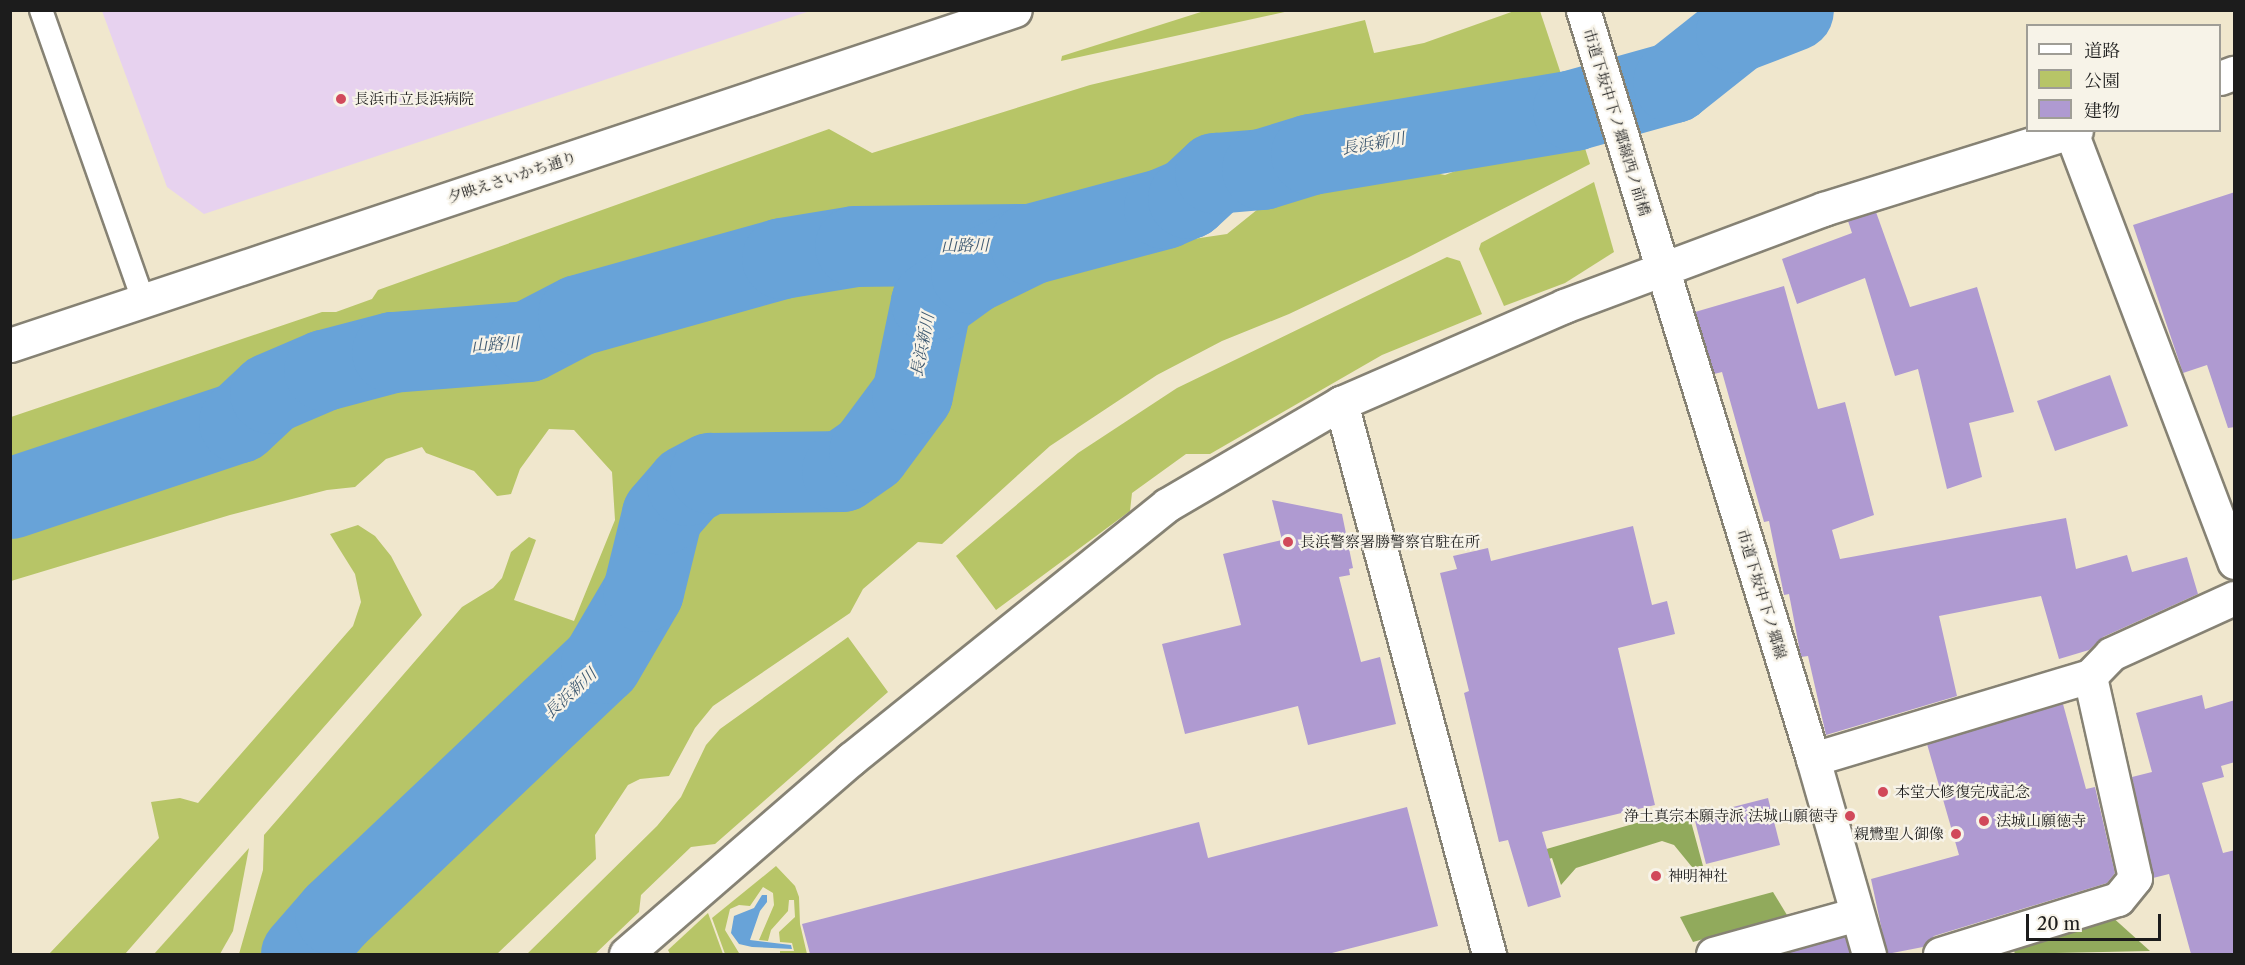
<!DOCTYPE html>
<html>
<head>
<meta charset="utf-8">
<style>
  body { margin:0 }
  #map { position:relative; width:2245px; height:965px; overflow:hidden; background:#f0e7cd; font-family:"Libre Caslon Text","Noto Serif JP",serif }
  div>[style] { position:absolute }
  .built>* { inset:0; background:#e7d2ef }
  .green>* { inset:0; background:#b7c567 }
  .forest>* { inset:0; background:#91aa5c }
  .water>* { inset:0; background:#68a3d8 }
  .river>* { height:81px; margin:-40.5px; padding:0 40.5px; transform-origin:40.5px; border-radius:40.5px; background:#68a3d8 }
  .building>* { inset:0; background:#af9ad1 }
  .roads { filter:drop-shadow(2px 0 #868274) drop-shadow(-2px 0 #868274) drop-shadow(0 2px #868274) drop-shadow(0 -2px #868274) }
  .lane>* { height:22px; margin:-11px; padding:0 11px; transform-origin:11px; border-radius:11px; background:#fff }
  .street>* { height:33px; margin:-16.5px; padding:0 16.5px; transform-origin:16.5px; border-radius:16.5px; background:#fff }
  .secondary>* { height:33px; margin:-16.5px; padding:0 16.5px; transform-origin:16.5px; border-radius:16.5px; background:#fff }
  .dots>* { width:16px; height:16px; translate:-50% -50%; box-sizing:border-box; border:3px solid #f7f3e8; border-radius:50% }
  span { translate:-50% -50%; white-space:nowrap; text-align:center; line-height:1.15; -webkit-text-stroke:4.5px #f7f3e8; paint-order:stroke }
  .poi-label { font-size:15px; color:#1c1c1c }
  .left { translate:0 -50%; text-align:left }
  .right { translate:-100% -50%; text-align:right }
  .street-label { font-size:15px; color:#1c1c1c }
  .water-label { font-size:16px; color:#3e5971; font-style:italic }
  .frame { position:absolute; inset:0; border:12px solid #1c1c1c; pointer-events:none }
  .legend { position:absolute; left:2026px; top:24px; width:195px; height:108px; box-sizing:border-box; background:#f7f3e8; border:2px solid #9f9d96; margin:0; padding:8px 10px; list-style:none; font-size:18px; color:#1c1c1c }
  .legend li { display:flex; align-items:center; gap:12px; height:30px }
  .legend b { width:30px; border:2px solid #9f9d96 }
  .scale { position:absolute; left:2026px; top:914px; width:135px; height:27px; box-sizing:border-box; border:3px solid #1c1c1c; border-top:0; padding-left:8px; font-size:18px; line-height:21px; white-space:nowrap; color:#1c1c1c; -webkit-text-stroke:4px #f7f3e8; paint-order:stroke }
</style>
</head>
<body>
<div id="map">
  <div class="built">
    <i style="clip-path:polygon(102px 11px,102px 10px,810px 11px,204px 214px,167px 187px)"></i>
  </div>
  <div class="green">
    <i style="clip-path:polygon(1517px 10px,1540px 11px,1568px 95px,1529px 104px,1405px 118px,1332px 142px,1267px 155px,1248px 146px,1214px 150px,1178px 168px,1148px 190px,1119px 196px,1039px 228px,999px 231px,888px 227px,835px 231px,801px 245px,744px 252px,595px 301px,527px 332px,394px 341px,348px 352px,267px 381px,244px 399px,219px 410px,11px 475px,11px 417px,322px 312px,336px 312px,372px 299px,378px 290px,829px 129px,872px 153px,1090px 85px,1365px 20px,1374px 53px,1424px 43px)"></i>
    <i style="clip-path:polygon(1204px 11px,1289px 11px,1061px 61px,1062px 56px)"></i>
    <i style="clip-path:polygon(1577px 123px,1590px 164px,1409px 257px,1289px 314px,1222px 341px,1157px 375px,1050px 446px,942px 544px,918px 542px,863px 589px,850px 613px,713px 706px,695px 728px,669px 776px,640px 779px,628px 785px,595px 835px,596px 859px,497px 954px,317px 954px,542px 734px,584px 700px,594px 701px,613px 685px,637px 640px,659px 619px,667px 540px,685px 504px,706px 488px,723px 482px,850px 489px,873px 483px,886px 474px,880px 451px,930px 390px,935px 309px,945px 299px,1008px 262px,1055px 257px,1088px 240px,1145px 234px,1173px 242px,1227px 234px,1263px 205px,1278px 189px,1283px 176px,1313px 165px,1405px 146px,1425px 171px,1445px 175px,1505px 152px,1529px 137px)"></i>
    <i style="clip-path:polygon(1594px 182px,1614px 252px,1565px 283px,1504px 306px,1479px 249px,1481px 243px)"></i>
    <i style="clip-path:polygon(990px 247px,992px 257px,958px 270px,923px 302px,911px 376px,900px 403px,872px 434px,834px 459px,809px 462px,751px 453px,701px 462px,685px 470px,652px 511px,631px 575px,591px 655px,558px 682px,396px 839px,285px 954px,239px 954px,263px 870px,264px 835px,462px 607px,493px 588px,502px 578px,511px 552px,529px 537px,536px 540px,514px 600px,574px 621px,615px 520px,612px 472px,574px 430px,549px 429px,520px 469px,511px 494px,497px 496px,474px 471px,426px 453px,422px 447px,386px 459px,355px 487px,327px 490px,230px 515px,11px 581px,11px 516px,235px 444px,274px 427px,295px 390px,344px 373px,396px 361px,525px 349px,573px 326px,823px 262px,895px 251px,914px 260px,928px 253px)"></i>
    <i style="clip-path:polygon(1447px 257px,1460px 261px,1482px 314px,1382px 355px,1210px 454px,1186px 454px,1132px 493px,1130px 511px,996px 610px,956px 556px,1078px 453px,1177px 388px)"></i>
    <i style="clip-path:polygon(358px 525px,375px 536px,391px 556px,422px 615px,125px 954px,49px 954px,159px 838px,151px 802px,180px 798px,198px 803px,353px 626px,361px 602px,355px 574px,330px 534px)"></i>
    <i style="clip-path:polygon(848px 637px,888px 692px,715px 844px,691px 847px,641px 895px,639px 912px,595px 954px,527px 954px,657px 826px,681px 797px,706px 745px,720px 729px)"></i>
    <i style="clip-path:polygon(249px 848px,233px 931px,220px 954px,154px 954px)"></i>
    <i style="clip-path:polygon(776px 866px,795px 886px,799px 897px,800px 924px,807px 954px,780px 954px,780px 951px,794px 951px,792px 943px,780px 942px,779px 932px,795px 917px,794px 900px,789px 900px,788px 911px,771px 930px,768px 941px,759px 940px,774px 905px,773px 893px,763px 887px,750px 906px,739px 905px,730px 909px,725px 930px,739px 953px,763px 954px,725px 954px,712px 918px)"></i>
    <i style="clip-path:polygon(708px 913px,723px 954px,670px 954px,668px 950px)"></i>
  </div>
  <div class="forest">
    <i style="clip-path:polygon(1671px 813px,1674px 822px,1690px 818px,1703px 866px,1692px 867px,1674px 845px,1662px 841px,1576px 868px,1561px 885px,1552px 858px,1525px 866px,1519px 857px)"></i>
    <i style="clip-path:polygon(1773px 892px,1787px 915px,1693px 942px,1680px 917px)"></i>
    <i style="clip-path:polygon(2110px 915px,2150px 951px,2015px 954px,2012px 944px)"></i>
  </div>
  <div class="water">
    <i style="clip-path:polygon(762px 895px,767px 895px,767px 902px,760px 911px,750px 940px,791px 945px,792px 949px,752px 947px,739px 944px,731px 933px,734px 916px,754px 908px)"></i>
  </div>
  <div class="river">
    <i style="left:10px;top:498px;width:241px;rotate:-18.4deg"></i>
    <i style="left:239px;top:422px;width:42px;rotate:-43.1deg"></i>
    <i style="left:270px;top:393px;width:59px;rotate:-23.1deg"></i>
    <i style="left:324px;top:370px;width:70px;rotate:-14.8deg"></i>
    <i style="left:392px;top:352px;width:136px;rotate:-4.6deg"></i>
    <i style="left:528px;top:341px;width:56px;rotate:-27.5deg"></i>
    <i style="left:578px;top:315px;width:212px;rotate:-15.6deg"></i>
    <i style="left:782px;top:258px;width:74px;rotate:-9.3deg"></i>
    <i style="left:855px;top:246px;width:170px;rotate:-0.7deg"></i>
    <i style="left:301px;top:954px;width:52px;rotate:-48.9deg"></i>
    <i style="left:335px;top:915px;width:366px;rotate:-43.5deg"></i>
    <i style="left:601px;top:663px;width:83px;rotate:-59.7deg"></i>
    <i style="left:643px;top:591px;width:79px;rotate:-76.1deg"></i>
    <i style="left:662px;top:514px;width:38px;rotate:-49deg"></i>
    <i style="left:687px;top:485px;width:26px;rotate:-28deg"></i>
    <i style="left:710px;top:473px;width:132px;rotate:-0.9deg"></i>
    <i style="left:842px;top:471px;width:33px;rotate:-35deg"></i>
    <i style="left:869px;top:452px;width:72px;rotate:-53.4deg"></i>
    <i style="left:912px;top:394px;width:94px;rotate:-78.3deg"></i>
    <i style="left:931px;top:302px;width:49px;rotate:-35.9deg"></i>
    <i style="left:971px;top:273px;width:66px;rotate:-26.2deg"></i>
    <i style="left:1030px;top:244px;width:139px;rotate:-15deg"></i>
    <i style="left:1164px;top:208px;width:26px;rotate:-23deg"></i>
    <i style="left:1188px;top:198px;width:37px;rotate:-43deg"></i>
    <i style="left:1215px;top:173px;width:47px;rotate:-4.9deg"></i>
    <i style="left:1262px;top:169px;width:51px;rotate:-17deg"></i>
    <i style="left:1311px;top:154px;width:266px;rotate:-9.5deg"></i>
    <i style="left:1573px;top:110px;width:104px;rotate:-15.6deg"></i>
    <i style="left:1673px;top:82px;width:80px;rotate:-38.4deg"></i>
    <i style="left:1736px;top:32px;width:61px;rotate:-21.1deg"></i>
  </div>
  <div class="building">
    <i style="clip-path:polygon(2235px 192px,2235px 427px,2228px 428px,2207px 365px,2183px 373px,2133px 225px)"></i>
    <i style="clip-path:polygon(1876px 212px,1910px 307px,1977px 287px,2014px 412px,1969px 423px,1982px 477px,1947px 489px,1918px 369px,1895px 376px,1865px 278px,1797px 304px,1782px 259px,1852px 233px,1848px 221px)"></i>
    <i style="clip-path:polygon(1784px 286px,1818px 409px,1845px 402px,1874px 515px,1832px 530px,1840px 559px,2066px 518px,2076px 569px,2127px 555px,2132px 572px,2187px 557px,2198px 594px,2103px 637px,2089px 650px,2059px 659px,2041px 596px,1939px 616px,1957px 696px,1826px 735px,1808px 656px,1801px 657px,1789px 594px,1784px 595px,1769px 521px,1764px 522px,1722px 372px,1714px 374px,1695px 312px)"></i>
    <i style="clip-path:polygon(2110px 375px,2128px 426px,2055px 451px,2037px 401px)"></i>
    <i style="clip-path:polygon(1272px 500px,1342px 514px,1353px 568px,1349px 569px,1350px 575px,1339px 577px,1361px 662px,1380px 657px,1396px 724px,1308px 745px,1298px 706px,1185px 734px,1162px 644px,1241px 625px,1223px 554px,1282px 540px)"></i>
    <i style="clip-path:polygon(1633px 526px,1652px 605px,1667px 601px,1675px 634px,1618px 648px,1655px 805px,1542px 832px,1561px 897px,1528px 907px,1508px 840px,1499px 842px,1464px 693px,1469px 691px,1440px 573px,1457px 569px,1453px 556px,1488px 548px,1491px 561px)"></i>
    <i style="clip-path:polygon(2202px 695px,2205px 709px,2235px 700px,2235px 762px,2221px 766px,2224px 777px,2202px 783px,2223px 853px,2235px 850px,2235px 954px,2191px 954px,2169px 874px,2153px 878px,2132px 777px,2152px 772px,2136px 713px)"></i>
    <i style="clip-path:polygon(2063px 704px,2086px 789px,2095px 787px,2115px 873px,2107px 883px,1934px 936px,1923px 947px,1887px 954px,1871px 879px,1959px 855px,1927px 744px)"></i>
    <i style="clip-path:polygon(1768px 798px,1780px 845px,1706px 864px,1694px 817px)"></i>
    <i style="clip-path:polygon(1407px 807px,1438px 926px,1328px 954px,810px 954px,802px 924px,1199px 822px,1208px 858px)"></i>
    <i style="clip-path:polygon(1845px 937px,1850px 954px,1788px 954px,1787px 953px)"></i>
  </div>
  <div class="roads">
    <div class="lane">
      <i style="left:41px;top:10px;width:307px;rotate:70.6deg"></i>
    </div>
    <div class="street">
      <i style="left:2220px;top:78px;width:15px;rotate:-20deg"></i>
      <i style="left:2071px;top:132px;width:460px;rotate:69.2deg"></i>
      <i style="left:1341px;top:403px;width:571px;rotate:74.97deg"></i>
      <i style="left:1813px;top:759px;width:289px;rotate:-16.7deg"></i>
      <i style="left:626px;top:954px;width:298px;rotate:-40.9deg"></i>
      <i style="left:851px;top:759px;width:405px;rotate:-38.8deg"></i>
      <i style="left:1167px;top:505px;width:202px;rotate:-30.4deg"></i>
      <i style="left:1341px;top:403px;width:243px;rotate:-23.5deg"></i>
      <i style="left:1564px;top:306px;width:277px;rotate:-20.5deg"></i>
      <i style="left:1823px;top:209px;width:265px;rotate:-17.3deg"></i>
      <i style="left:1713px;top:954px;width:149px;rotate:-15.5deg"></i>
      <i style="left:1940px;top:954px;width:186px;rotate:-17.2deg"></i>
      <i style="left:2118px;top:899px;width:27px;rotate:-51deg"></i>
      <i style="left:2135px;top:878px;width:207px;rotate:-102.6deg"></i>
      <i style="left:2090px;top:676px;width:30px;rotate:-46deg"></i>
      <i style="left:2111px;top:654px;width:135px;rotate:-24.5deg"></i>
    </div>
    <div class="secondary">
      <i style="left:1583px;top:10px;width:784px;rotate:72.93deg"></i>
      <i style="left:1813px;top:759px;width:203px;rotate:74deg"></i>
      <i style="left:10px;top:345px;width:1059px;rotate:-18.43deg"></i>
    </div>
  </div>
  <div class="dots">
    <i style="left:341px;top:99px;background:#d1495b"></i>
    <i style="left:1288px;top:542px;background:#d1495b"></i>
    <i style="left:1883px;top:792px;background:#d1495b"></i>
    <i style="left:1850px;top:816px;background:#d1495b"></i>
    <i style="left:1984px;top:821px;background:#d1495b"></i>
    <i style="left:1956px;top:834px;background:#d1495b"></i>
    <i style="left:1656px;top:876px;background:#d1495b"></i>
  </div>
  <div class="poi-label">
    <span class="left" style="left:354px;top:99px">長浜市立長浜病院</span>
    <span class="left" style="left:1300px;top:542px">長浜警察署勝警察官駐在所</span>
    <span class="left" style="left:1895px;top:792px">本堂大修復完成記念</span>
    <span class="right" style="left:1838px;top:816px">浄土真宗本願寺派 法城山願徳寺</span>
    <span class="left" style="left:1996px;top:821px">法城山願徳寺</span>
    <span class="right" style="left:1944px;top:834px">親鸞聖人御像</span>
    <span class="left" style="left:1668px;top:876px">神明神社</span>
  </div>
  <div class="street-label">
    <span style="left:1617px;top:122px;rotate:73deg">市道下坂中下ノ郷線西ノ前橋</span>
    <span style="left:512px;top:177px;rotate:-18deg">夕映えさいかち通り</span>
    <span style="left:1762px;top:594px;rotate:73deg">市道下坂中下ノ郷線</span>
  </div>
  <div class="water-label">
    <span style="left:1373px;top:143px;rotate:-10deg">長浜新川</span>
    <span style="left:965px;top:245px;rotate:-1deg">山路川</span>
    <span style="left:495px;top:344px;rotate:-4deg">山路川</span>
    <span style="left:922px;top:345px;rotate:-79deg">長浜新川</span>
    <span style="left:570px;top:693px;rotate:-43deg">長浜新川</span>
  </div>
  <div class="frame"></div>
  <ul class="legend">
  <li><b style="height:8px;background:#fff"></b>道路</li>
  <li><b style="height:16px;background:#b7c567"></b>公園</li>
  <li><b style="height:16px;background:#af9ad1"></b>建物</li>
  </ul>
  <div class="scale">20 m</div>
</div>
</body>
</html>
